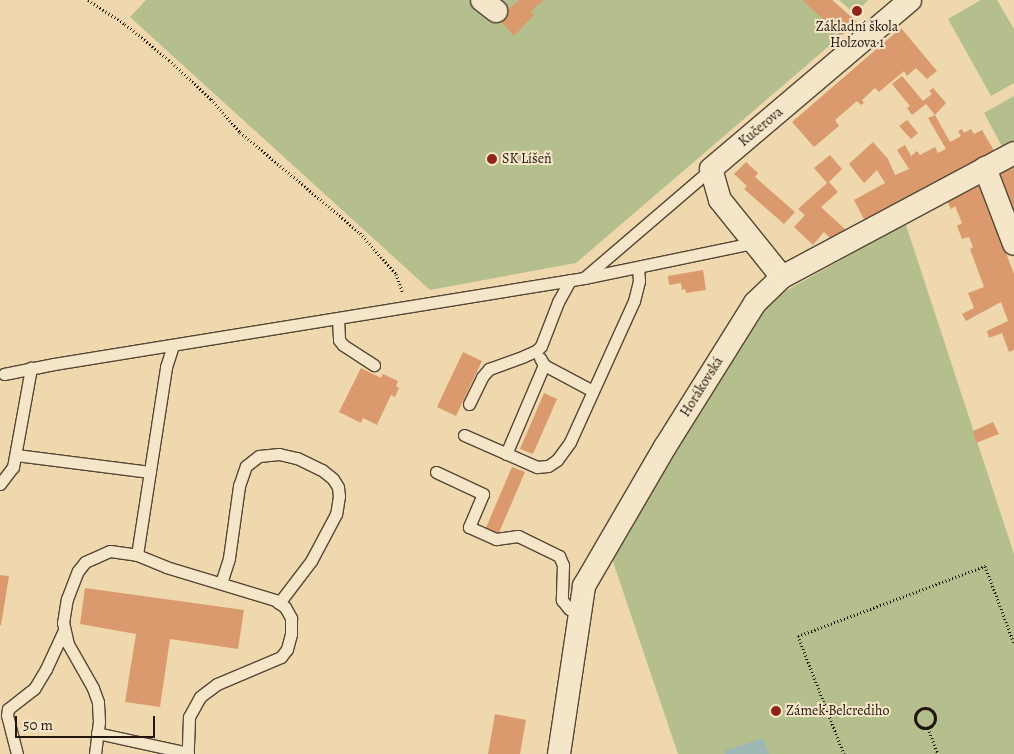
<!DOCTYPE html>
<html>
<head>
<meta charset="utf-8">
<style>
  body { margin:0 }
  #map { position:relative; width:1014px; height:754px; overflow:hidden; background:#efd8ad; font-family:Alegreya,serif }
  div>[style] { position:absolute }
  .green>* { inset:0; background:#b5bf8d }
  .water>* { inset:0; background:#9db8b4 }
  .building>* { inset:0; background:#da9a6d }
  .path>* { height:3px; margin-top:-1.5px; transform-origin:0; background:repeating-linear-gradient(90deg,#22150d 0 1px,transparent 0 3.5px) }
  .path>.ring { margin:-1.5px; padding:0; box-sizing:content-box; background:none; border:3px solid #22150d; border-radius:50% }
  .roads { filter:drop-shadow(1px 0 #554635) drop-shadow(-1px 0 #554635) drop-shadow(0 1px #554635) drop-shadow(0 -1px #554635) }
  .lane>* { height:11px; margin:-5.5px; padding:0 5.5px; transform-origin:5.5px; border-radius:5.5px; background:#f5e6ca }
  .street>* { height:22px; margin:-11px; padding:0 11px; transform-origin:11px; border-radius:11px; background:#f5e6ca }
  .dots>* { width:14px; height:14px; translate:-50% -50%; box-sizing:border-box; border:2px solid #f5e6ca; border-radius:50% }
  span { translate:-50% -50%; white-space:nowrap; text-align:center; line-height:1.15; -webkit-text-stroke:4px #f5e6ca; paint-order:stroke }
  .poi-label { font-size:14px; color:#22150d }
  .left { translate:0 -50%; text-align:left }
  .street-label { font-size:14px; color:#22150d }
  .scale { position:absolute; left:15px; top:716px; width:140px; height:22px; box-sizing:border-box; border:2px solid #22150d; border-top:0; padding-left:6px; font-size:15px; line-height:18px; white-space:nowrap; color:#22150d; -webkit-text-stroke:4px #f5e6ca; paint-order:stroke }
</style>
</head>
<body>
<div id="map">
  <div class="green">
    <i style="clip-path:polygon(146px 0,491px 0,498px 6px,503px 0,832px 0,857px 22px,576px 263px,430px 290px,130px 17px)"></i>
    <i style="clip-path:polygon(839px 0,868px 0,855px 14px)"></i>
    <i style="clip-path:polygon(981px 0,997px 0,1014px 29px,1014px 83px,991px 96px,948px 19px)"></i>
    <i style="clip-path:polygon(1014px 96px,1014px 145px,1004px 150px,984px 113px)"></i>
    <i style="clip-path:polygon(904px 219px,1014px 554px,1014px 754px,678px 754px,610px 553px,691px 416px,773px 298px,889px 233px,899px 221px)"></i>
  </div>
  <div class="water">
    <i style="clip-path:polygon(763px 738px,769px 754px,725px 754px,724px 751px)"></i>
  </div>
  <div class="building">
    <i style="clip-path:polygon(519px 0,544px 0,531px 11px,534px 15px,514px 36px,498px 18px)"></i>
    <i style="clip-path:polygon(802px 0,832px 0,857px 22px,841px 35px)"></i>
    <i style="clip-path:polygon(901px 28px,937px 71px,927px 79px,916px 68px,907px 76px,904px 71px,879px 92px,875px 88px,862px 100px,864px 103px,861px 105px,857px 101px,835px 120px,839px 126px,814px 147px,792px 122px)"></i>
    <i style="clip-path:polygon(902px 76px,923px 101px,932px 94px,929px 91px,933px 88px,946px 103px,935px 115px,926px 104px,912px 115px,907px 108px,910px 106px,892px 84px)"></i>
    <i style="clip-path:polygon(935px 115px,950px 142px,961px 136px,958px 131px,962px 129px,964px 133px,971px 129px,974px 134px,982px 130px,996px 154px,865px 221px,854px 200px,885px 183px,877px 170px,864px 183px,849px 164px,873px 142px,888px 159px,895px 175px,909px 169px,897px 150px,905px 145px,911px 156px,917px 151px,920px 155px,935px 147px,938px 153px,946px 149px,928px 118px)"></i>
    <i style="clip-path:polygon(907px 120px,918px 133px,911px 139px,899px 126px)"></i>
    <i style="clip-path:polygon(830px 155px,842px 169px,829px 182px,838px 192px,821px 207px,847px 231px,832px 240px,824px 232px,813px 245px,794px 227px,805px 215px,798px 209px,827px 183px,814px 168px)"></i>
    <i style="clip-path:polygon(746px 162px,758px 173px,755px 177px,795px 212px,784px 224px,744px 189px,747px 186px,734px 174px)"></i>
    <i style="clip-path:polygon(1014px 163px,1014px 219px,996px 173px)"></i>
    <i style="clip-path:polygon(979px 182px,1014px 274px,1014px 350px,1009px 352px,1002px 333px,989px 338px,987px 331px,1008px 321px,1001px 302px,966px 321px,962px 314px,974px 308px,968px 293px,984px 287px,970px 249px,973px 247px,969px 237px,962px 239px,957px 226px,962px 223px,955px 206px,951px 209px,946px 199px)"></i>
    <i style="clip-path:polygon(703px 270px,706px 290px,686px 293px,685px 289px,682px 290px,681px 283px,669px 285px,668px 276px)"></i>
    <i style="clip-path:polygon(463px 352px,482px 361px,456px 416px,437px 407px)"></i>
    <i style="clip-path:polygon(361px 368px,381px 378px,383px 374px,398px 381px,396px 386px,399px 388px,395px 397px,391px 395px,377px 425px,363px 418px,361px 423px,339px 412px)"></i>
    <i style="clip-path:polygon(544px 393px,557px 399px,533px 454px,520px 449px)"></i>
    <i style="clip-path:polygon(993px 422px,999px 434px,976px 443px,973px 431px)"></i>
    <i style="clip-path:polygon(512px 467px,525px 472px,498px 535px,485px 530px)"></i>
    <i style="clip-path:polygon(0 575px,9px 576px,1px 625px,0 625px)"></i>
    <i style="clip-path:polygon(85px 588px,244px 610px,238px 649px,170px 639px,160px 707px,125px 702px,136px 634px,80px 624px)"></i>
    <i style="clip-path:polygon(495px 714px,526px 720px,520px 754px,488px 754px)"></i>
  </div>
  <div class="path">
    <i style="left:88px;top:0;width:44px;rotate:33deg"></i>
    <i style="left:125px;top:24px;width:57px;rotate:39.3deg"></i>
    <i style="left:169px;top:60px;width:57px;rotate:42.9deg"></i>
    <i style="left:211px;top:99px;width:44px;rotate:48.7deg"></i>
    <i style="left:240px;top:132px;width:157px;rotate:40.1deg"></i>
    <i style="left:360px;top:233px;width:55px;rotate:48.7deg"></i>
    <i style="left:396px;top:274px;width:20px;rotate:70deg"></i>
    <i class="ring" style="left:915px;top:708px;width:17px;height:17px"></i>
    <i style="left:928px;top:728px;width:28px;rotate:69deg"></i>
    <i style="left:844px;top:754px;width:127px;rotate:-111.3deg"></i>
    <i style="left:798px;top:636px;width:200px;rotate:-20.5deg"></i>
    <i style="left:985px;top:566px;width:82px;rotate:69.4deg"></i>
  </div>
  <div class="roads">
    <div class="lane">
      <i style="left:585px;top:277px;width:166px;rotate:-40.6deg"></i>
      <i style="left:338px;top:319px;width:21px;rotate:87deg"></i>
      <i style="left:339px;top:340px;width:6px;rotate:51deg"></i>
      <i style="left:343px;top:345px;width:37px;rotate:33deg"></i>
      <i style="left:540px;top:358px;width:8px;rotate:60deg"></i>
      <i style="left:544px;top:365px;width:55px;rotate:28deg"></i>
      <i style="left:4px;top:374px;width:51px;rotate:-11.3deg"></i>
      <i style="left:54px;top:364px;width:537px;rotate:-9.22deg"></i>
      <i style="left:584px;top:278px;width:173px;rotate:-11.7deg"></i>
      <i style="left:469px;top:404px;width:30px;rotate:-64deg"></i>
      <i style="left:482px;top:377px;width:11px;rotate:-49deg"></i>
      <i style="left:489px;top:369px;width:37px;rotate:-20deg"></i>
      <i style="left:524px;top:356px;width:13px;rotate:-23deg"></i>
      <i style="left:536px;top:351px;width:7px;rotate:-45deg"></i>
      <i style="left:541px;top:346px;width:47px;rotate:-68.9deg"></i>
      <i style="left:558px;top:302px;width:25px;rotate:-61deg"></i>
      <i style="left:464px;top:435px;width:80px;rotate:23.7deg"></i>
      <i style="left:537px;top:467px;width:11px;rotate:-5deg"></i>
      <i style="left:548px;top:466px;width:11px;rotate:-34deg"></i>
      <i style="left:557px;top:460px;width:22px;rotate:-54deg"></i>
      <i style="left:570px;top:442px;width:155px;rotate:-65.6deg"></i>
      <i style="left:634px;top:301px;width:21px;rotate:-76deg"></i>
      <i style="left:639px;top:281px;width:14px;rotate:-94deg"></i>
      <i style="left:506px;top:454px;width:97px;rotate:-66.9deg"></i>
      <i style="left:16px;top:455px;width:135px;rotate:7.2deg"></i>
      <i style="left:436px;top:472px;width:52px;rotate:25.1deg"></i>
      <i style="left:483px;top:494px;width:36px;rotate:113deg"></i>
      <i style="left:469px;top:527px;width:30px;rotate:24deg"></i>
      <i style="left:496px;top:539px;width:22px;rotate:-8deg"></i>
      <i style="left:518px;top:536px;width:46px;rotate:26deg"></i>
      <i style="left:559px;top:556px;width:10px;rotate:66deg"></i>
      <i style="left:563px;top:565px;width:35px;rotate:92deg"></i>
      <i style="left:562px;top:600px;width:11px;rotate:52deg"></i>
      <i style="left:569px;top:609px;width:12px;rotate:14deg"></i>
      <i style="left:0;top:484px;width:21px;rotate:-53deg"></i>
      <i style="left:13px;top:467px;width:101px;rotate:-79.7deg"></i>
      <i style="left:137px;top:555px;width:190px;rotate:-81.2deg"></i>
      <i style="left:166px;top:367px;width:23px;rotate:-72deg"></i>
      <i style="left:221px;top:583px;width:26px;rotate:-72deg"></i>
      <i style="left:229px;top:558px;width:73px;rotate:-82.1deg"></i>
      <i style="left:239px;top:486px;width:21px;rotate:-71deg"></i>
      <i style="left:246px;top:466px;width:16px;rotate:-38deg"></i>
      <i style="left:259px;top:456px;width:20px;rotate:-6deg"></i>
      <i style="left:279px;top:454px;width:18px;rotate:13deg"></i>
      <i style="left:297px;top:458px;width:28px;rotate:26deg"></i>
      <i style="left:322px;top:470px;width:14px;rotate:39deg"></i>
      <i style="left:333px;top:479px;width:9px;rotate:58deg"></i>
      <i style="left:338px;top:487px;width:9px;rotate:84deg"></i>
      <i style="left:339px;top:496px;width:18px;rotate:99deg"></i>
      <i style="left:336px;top:514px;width:53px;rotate:118deg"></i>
      <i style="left:311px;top:561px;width:53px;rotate:127.3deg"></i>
      <i style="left:97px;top:733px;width:93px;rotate:12.4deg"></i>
      <i style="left:17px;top:754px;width:40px;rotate:-104.4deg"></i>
      <i style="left:7px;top:715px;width:6px;rotate:-81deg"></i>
      <i style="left:8px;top:709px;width:33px;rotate:-38deg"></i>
      <i style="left:34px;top:689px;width:23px;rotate:-59deg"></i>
      <i style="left:46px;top:669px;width:43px;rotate:-65.2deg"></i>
      <i style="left:95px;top:754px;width:32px;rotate:-83deg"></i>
      <i style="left:99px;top:722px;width:20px;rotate:-93deg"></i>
      <i style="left:98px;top:702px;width:15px;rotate:-110deg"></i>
      <i style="left:93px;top:688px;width:51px;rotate:-119.6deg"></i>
      <i style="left:68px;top:644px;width:22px;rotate:-103deg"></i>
      <i style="left:63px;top:623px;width:24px;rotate:-81deg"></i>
      <i style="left:67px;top:599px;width:30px;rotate:-69deg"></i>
      <i style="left:78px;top:571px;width:11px;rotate:-52deg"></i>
      <i style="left:85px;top:562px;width:27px;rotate:-24deg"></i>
      <i style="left:110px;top:551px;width:27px;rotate:8deg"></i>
      <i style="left:137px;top:555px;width:31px;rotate:22deg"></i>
      <i style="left:166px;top:567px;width:114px;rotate:16.8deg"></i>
      <i style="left:275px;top:600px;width:12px;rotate:35deg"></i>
      <i style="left:285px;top:607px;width:13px;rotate:61deg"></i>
      <i style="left:291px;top:618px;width:16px;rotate:90deg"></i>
      <i style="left:291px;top:634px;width:16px;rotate:105deg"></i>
      <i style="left:287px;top:649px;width:10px;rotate:127deg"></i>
      <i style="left:281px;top:657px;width:69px;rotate:157.1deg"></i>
      <i style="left:217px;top:684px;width:21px;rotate:143deg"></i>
      <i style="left:200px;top:697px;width:23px;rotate:119deg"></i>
      <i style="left:189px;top:717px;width:37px;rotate:92deg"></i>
    </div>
    <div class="street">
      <i style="left:482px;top:0;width:18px;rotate:38deg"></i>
      <i style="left:985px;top:168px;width:81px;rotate:69.1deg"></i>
      <i style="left:782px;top:277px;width:99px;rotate:-128.8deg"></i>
      <i style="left:720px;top:200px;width:32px;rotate:-106deg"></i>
      <i style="left:711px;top:169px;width:261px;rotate:-40.3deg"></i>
      <i style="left:559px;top:754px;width:170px;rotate:-81.5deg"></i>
      <i style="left:584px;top:586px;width:161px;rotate:-59.8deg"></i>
      <i style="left:665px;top:447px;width:170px;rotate:-58deg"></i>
      <i style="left:755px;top:303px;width:37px;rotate:-44deg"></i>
      <i style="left:782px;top:277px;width:263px;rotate:-28.1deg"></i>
    </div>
  </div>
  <div class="dots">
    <i style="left:857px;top:11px;background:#8f2418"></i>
    <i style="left:492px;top:159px;background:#8f2418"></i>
    <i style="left:776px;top:711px;background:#8f2418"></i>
  </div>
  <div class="poi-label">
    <span style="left:857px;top:35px">Základní škola<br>Holzova 1</span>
    <span class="left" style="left:502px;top:159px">SK Líšeň</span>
    <span class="left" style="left:786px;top:711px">Zámek Belcrediho</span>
  </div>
  <div class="street-label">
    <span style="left:761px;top:127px;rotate:-40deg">Kučerova</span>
    <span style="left:702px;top:387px;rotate:-58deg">Horákovská</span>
  </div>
  <div class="scale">50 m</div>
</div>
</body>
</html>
